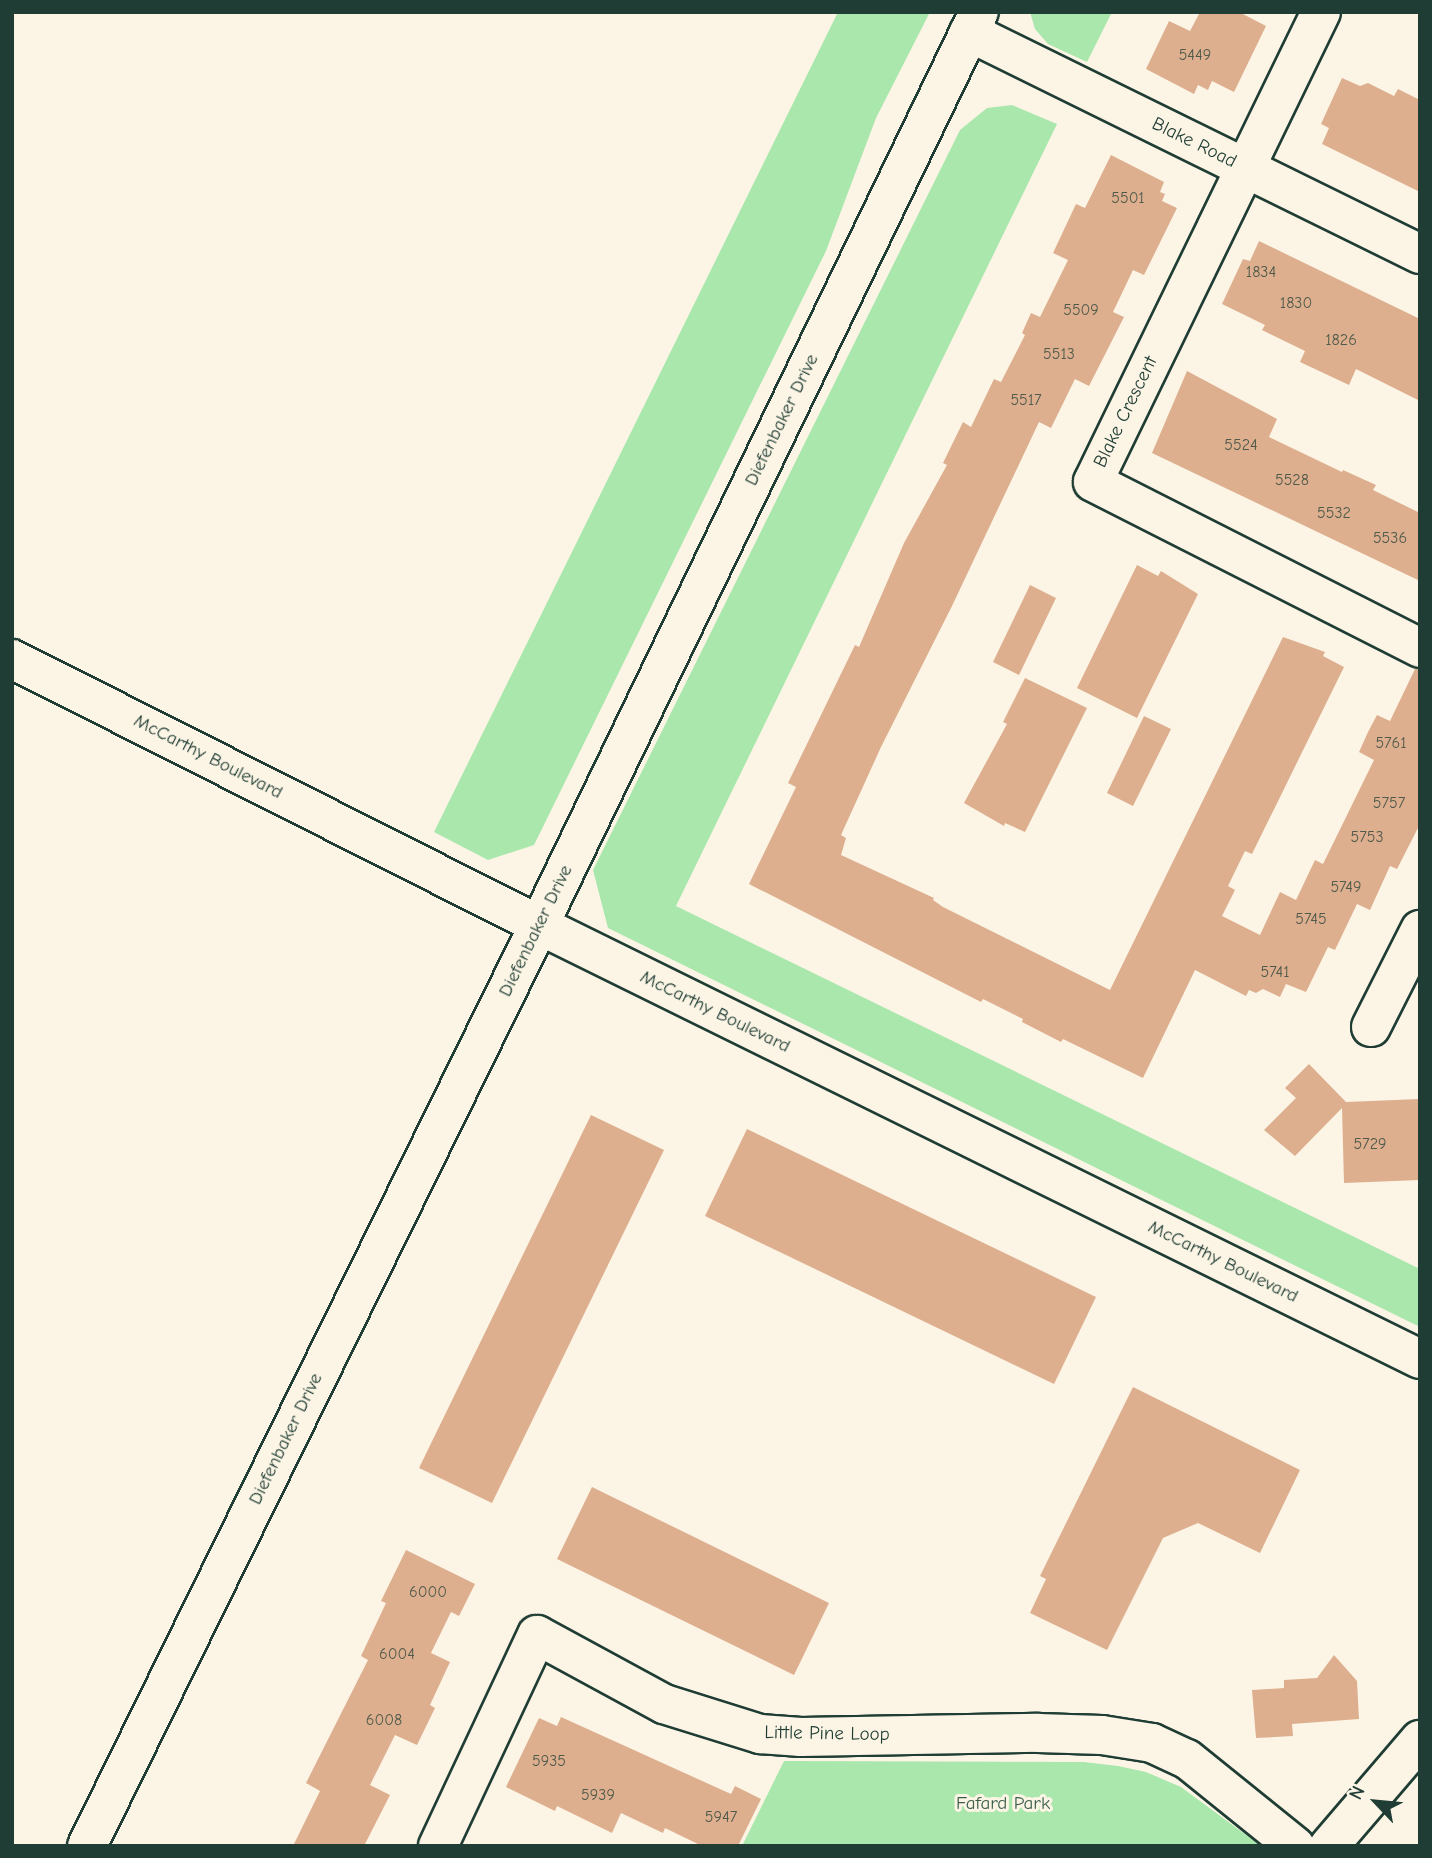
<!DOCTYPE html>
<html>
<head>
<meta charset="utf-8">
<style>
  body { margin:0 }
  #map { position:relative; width:1432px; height:1858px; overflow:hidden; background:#fcf5e5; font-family:"Comic Neue",sans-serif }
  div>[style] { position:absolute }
  .green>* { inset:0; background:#a9e7ad }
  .building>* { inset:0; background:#deaf8f }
  .roads { filter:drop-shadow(2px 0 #1f3d34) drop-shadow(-2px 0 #1f3d34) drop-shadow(0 2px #1f3d34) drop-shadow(0 -2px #1f3d34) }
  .minor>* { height:38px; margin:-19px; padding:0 19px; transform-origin:19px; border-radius:19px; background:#fcf5e5 }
  .major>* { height:38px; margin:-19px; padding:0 19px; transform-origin:19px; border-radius:19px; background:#fcf5e5 }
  span { translate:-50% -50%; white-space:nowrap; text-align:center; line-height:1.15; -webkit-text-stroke:6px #fcf5e5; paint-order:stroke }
  .number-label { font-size:16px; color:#4f5a4b }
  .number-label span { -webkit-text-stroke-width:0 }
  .street-label { font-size:19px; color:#1f3d34 }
  .park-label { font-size:19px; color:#3b5f4c }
  .frame { position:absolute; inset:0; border:14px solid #1f3d34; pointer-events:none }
  .north { position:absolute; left:1341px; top:1767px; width:70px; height:70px; -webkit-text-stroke:5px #fcf5e5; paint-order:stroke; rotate:296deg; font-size:19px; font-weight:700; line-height:28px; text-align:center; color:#1f3d34 }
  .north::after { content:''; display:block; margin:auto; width:24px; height:32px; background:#1f3d34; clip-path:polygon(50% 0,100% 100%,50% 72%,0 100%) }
</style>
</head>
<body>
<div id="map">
  <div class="green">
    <i style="clip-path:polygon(838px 12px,930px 12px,876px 118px,826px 251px,534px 845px,488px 860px,434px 832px)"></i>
    <i style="clip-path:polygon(1030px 12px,1112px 12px,1087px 62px,1048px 44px,1035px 29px)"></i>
    <i style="clip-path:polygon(1012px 105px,1057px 124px,676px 906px,1420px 1269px,1420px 1327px,608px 928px,593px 870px,960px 130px,987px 108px)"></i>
    <i style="clip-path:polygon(784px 1761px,1084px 1762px,1118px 1766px,1146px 1772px,1181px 1787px,1261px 1846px,742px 1846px)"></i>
  </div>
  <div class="building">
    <i style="clip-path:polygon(1200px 12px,1239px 12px,1266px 26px,1234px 92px,1212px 81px,1208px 90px,1198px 85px,1194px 94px,1146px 69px,1169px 21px,1190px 31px)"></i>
    <i style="clip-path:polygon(1342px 78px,1360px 86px,1368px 83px,1394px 96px,1398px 89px,1420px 100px,1420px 192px,1322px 144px,1329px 128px,1321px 124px)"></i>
    <i style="clip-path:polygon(1111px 155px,1164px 182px,1160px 192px,1165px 194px,1162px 201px,1177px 208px,1144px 275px,1133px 270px,1113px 312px,1124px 317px,1089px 386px,1075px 379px,1051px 428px,1039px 422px,952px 606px,881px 747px,841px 835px,846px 838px,841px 855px,934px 898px,933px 900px,943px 907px,1110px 990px,1283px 637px,1325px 652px,1323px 656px,1344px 667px,1252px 854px,1245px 851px,1228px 886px,1235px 890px,1222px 916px,1260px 935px,1280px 892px,1296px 900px,1315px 860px,1323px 864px,1374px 760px,1359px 752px,1368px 732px,1377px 715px,1390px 721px,1415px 669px,1420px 670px,1420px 824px,1397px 869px,1390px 866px,1370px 910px,1357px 904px,1335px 950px,1328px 947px,1306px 992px,1286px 984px,1280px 997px,1263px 989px,1256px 993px,1249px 990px,1246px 996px,1195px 970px,1143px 1078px,1063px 1039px,1061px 1042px,1022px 1022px,1023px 1019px,983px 999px,981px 1002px,749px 884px,796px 787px,788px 783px,855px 645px,859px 647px,904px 543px,947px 465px,943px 463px,963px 422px,971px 427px,994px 379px,1001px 382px,1025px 335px,1022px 333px,1031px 313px,1040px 317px,1068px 260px,1053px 253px,1076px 204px,1085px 208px)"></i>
    <i style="clip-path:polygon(1259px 241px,1420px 319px,1420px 401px,1356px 369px,1349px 385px,1300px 362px,1305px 351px,1262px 330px,1265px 325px,1222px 304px,1243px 259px,1250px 261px)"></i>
    <i style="clip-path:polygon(1187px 371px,1277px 419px,1269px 437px,1342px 472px,1343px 470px,1376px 485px,1373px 490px,1420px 513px,1420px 581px,1152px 453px)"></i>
    <i style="clip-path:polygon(1137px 565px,1158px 576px,1161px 571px,1198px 594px,1137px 718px,1077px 688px)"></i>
    <i style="clip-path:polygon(1030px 585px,1056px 598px,1019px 675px,993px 662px)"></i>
    <i style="clip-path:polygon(1025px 678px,1087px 708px,1025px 832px,1005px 823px,1004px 826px,964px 803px,1007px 724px,1003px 722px)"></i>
    <i style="clip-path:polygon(1144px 716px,1171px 729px,1133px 806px,1107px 793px)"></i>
    <i style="clip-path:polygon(1309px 1064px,1346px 1102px,1420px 1099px,1420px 1180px,1344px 1183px,1342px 1108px,1295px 1156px,1264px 1130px,1296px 1098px,1285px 1088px)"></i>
    <i style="clip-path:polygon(591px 1115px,664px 1150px,492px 1503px,419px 1468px)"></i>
    <i style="clip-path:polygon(747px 1129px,1096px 1297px,1054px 1384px,705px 1216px)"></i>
    <i style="clip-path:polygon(1133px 1387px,1300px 1470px,1260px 1553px,1198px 1523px,1163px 1538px,1107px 1650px,1030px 1613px,1046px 1579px,1040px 1576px)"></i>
    <i style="clip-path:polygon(592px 1487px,829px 1603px,794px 1675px,557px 1559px)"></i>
    <i style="clip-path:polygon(406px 1550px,475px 1584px,459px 1616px,451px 1612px,431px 1653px,450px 1662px,430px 1705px,435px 1708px,417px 1745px,395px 1735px,370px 1785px,390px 1795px,364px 1846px,293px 1846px,320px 1791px,306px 1783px,368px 1660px,361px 1656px,386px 1603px,381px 1601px)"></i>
    <i style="clip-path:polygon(1334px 1655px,1357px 1681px,1359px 1719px,1292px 1724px,1293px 1736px,1256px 1738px,1252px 1690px,1284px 1688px,1284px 1680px,1317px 1678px)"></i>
    <i style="clip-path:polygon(561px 1717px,731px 1794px,735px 1786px,761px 1799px,738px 1846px,702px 1846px,665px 1828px,663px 1833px,621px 1813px,612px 1833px,557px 1806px,555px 1811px,506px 1787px,539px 1718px,557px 1726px)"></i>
  </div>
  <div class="roads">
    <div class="minor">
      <i style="left:1321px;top:12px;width:522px;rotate:115.88deg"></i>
      <i style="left:1093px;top:482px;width:367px;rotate:26.9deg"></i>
      <i style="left:969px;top:32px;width:503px;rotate:26.21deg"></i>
      <i style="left:12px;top:659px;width:590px;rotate:26.78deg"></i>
      <i style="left:1371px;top:1027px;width:109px;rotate:-63.2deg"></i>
      <i style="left:438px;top:1846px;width:233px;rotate:-64.9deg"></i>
      <i style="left:537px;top:1635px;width:145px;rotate:28.5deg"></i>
      <i style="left:664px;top:1704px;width:101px;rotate:17.4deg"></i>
      <i style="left:760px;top:1734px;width:41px;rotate:4.2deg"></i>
      <i style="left:801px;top:1737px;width:237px;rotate:-1deg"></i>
      <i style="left:1038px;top:1733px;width:64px;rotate:1.8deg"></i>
      <i style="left:1102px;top:1735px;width:51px;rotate:9.1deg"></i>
      <i style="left:1152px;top:1743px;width:38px;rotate:25deg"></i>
      <i style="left:1187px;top:1759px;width:139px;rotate:38.9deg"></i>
      <i style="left:1329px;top:1846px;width:140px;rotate:-49.4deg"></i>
    </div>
    <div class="major">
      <i style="left:539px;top:925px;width:982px;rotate:26.23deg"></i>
      <i style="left:87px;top:1846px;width:1026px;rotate:-63.86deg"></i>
      <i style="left:539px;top:925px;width:1013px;rotate:-64.27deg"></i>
    </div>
  </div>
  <div class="number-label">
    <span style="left:1195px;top:55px">5449</span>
    <span style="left:1128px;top:198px">5501</span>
    <span style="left:1261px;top:272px">1834</span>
    <span style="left:1296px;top:303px">1830</span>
    <span style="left:1081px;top:310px">5509</span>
    <span style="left:1341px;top:340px">1826</span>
    <span style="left:1059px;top:354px">5513</span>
    <span style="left:1026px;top:400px">5517</span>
    <span style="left:1241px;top:445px">5524</span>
    <span style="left:1292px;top:480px">5528</span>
    <span style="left:1334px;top:513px">5532</span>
    <span style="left:1390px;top:538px">5536</span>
    <span style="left:1391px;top:743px">5761</span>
    <span style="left:1389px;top:803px">5757</span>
    <span style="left:1367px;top:837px">5753</span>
    <span style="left:1346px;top:887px">5749</span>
    <span style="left:1311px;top:919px">5745</span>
    <span style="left:1275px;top:972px">5741</span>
    <span style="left:1370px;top:1144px">5729</span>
    <span style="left:428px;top:1592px">6000</span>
    <span style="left:397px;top:1654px">6004</span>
    <span style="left:384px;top:1720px">6008</span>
    <span style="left:549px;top:1761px">5935</span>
    <span style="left:598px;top:1795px">5939</span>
    <span style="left:721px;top:1817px">5947</span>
  </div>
  <div class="street-label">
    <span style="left:1194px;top:143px;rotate:26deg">Blake Road</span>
    <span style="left:1126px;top:412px;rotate:-64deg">Blake Crescent</span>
    <span style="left:782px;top:420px;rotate:-64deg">Diefenbaker Drive</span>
    <span style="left:208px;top:757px;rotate:27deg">McCarthy Boulevard</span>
    <span style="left:536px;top:931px;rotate:-64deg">Diefenbaker Drive</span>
    <span style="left:715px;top:1012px;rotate:26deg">McCarthy Boulevard</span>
    <span style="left:1223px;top:1262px;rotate:26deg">McCarthy Boulevard</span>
    <span style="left:286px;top:1439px;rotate:-64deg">Diefenbaker Drive</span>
    <span style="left:827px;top:1734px;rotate:1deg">Little Pine Loop</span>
  </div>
  <div class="park-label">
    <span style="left:1003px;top:1804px">Fafard Park</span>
  </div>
  <div class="frame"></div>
  <div class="north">N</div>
</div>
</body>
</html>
